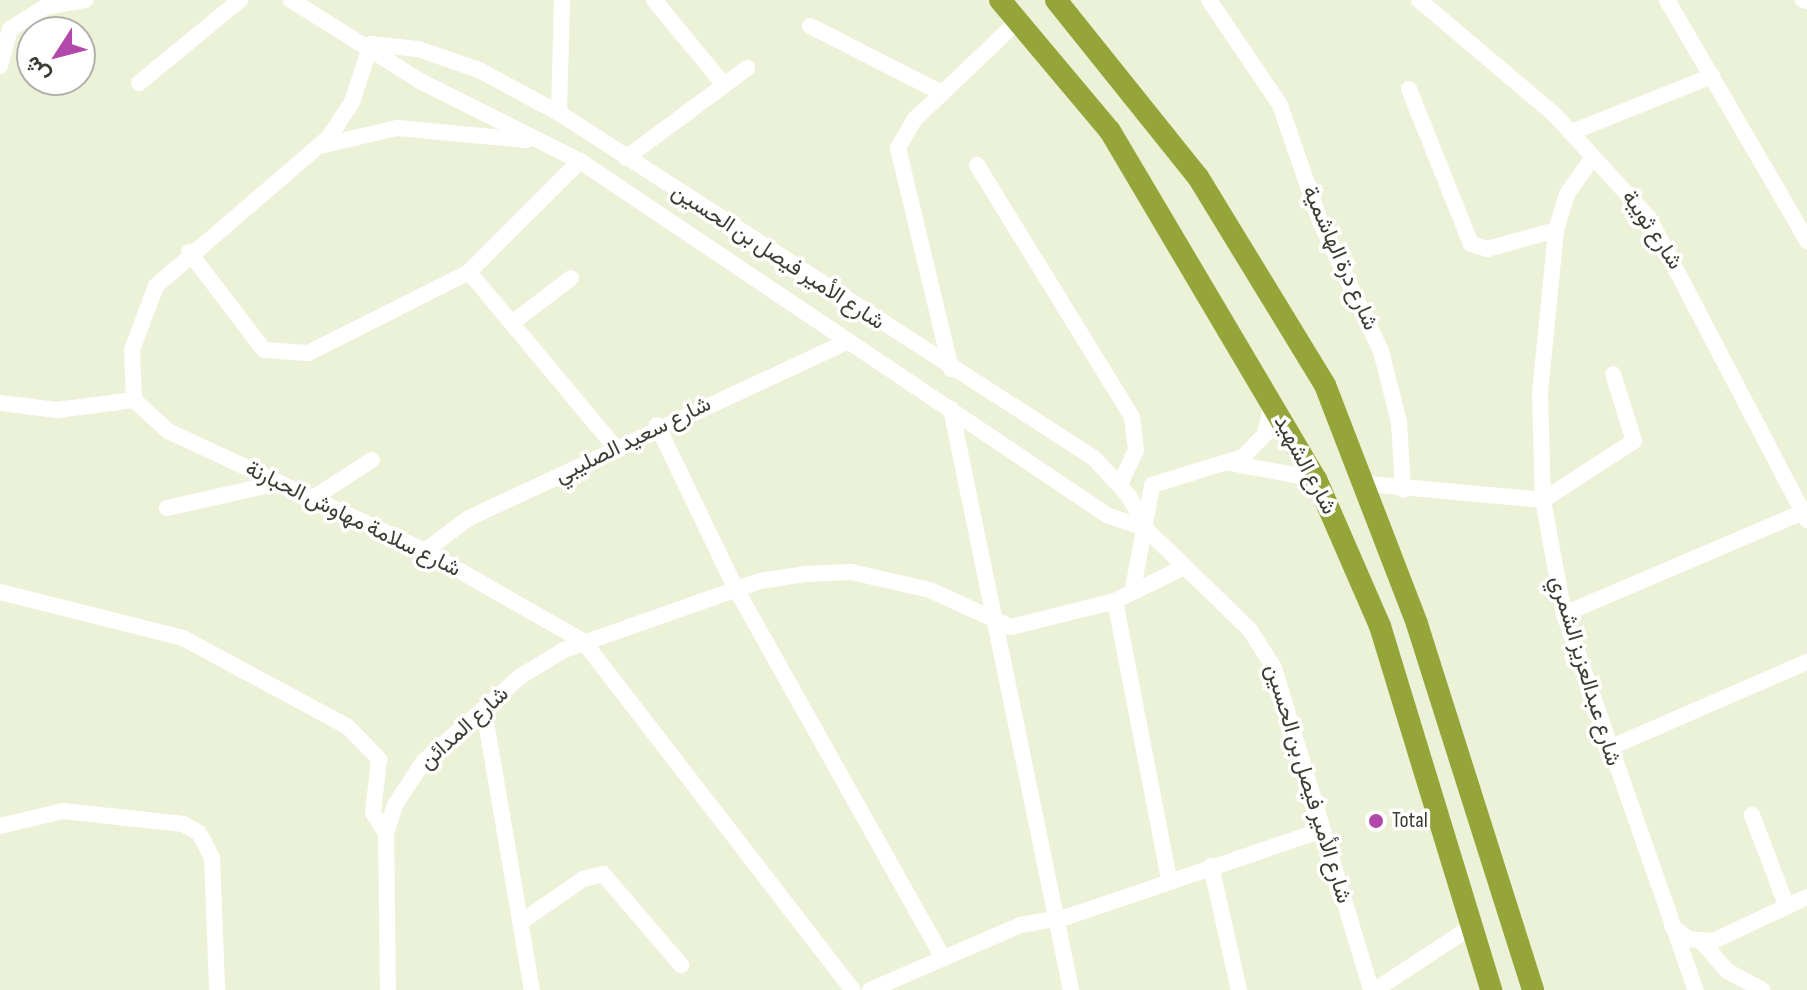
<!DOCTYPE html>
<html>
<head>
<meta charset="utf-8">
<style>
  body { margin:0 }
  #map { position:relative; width:1807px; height:990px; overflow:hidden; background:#ecf2d7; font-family:"Sofia Sans Condensed",Vazirmatn,sans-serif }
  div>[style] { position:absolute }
  .minor>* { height:16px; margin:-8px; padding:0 8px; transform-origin:8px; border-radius:8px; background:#fff }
  .highway>* { height:22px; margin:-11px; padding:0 11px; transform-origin:11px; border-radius:11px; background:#96a539 }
  .dots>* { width:22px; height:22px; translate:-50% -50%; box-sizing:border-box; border:4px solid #fff; border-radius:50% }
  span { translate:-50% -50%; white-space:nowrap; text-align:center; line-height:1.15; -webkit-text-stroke:7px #fff; paint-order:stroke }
  .street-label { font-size:22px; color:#3c3e34 }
  .poi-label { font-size:22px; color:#3c3e34 }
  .left { translate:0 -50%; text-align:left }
  .north { position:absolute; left:16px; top:16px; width:80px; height:80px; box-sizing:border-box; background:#fff; border:2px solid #b1b2ae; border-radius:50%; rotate:234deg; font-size:22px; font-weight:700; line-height:32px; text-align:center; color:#3c3e34 }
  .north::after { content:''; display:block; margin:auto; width:28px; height:36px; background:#b248aa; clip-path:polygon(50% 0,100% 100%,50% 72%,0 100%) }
</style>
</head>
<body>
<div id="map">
  <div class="minor">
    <i style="left:291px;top:0;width:152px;rotate:32.1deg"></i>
    <i style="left:420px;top:81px;width:179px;rotate:26.6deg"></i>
    <i style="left:580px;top:161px;width:635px;rotate:33.89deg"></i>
    <i style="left:1107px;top:515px;width:41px;rotate:19.7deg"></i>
    <i style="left:654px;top:0;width:110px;rotate:50.5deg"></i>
    <i style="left:1209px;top:0;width:127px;rotate:55.9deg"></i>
    <i style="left:1280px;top:105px;width:126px;rotate:71deg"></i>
    <i style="left:1321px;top:224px;width:140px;rotate:64.7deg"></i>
    <i style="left:1381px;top:351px;width:73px;rotate:75.8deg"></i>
    <i style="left:1399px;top:422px;width:68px;rotate:86.6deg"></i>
    <i style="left:1419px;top:0;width:177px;rotate:40.2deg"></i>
    <i style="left:1554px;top:114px;width:141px;rotate:47.6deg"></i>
    <i style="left:1649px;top:218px;width:341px;rotate:62.4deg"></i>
    <i style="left:1667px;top:0;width:279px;rotate:59.8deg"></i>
    <i style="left:1803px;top:0;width:4px;rotate:14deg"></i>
    <i style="left:810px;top:26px;width:146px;rotate:26.9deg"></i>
    <i style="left:371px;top:44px;width:47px;rotate:6.1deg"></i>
    <i style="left:418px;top:49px;width:65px;rotate:19deg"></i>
    <i style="left:479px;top:70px;width:91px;rotate:28.3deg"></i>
    <i style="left:559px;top:113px;width:637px;rotate:32.82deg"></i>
    <i style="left:1094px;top:458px;width:52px;rotate:47.4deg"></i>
    <i style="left:1129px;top:496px;width:37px;rotate:63deg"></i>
    <i style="left:1146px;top:529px;width:145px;rotate:44.2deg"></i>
    <i style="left:1250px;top:630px;width:45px;rotate:57.7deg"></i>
    <i style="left:1274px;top:668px;width:336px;rotate:73.2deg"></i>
    <i style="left:371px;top:44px;width:61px;rotate:108.1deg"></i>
    <i style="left:352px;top:102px;width:42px;rotate:123.3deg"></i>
    <i style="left:329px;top:137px;width:228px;rotate:139.3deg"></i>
    <i style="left:156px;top:286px;width:68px;rotate:110.6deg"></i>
    <i style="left:132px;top:350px;width:50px;rotate:87.7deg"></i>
    <i style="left:134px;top:400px;width:46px;rotate:42.4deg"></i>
    <i style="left:168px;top:431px;width:284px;rotate:25deg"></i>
    <i style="left:425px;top:551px;width:182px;rotate:29.7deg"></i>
    <i style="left:583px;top:641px;width:441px;rotate:52.3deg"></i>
    <i style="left:0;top:66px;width:38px;rotate:-75deg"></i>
    <i style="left:10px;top:29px;width:41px;rotate:-32.2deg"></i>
    <i style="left:45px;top:7px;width:41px;rotate:-9.9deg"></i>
    <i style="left:139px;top:83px;width:131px;rotate:-39.4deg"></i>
    <i style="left:1409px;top:89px;width:167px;rotate:68.2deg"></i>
    <i style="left:1471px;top:244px;width:17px;rotate:17deg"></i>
    <i style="left:1487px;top:249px;width:72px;rotate:-15.4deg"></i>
    <i style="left:559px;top:113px;width:113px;rotate:-88.5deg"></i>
    <i style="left:1572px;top:132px;width:151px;rotate:-21.8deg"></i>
    <i style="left:324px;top:145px;width:75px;rotate:-13.1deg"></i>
    <i style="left:397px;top:128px;width:130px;rotate:5.3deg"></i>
    <i style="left:1593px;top:157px;width:45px;rotate:125.1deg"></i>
    <i style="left:1567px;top:194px;width:38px;rotate:107deg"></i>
    <i style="left:1556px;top:230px;width:165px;rotate:95.6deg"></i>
    <i style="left:1540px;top:394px;width:106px;rotate:88.4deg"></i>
    <i style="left:1543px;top:500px;width:116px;rotate:79.6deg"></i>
    <i style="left:1564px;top:614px;width:398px;rotate:70.7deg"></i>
    <i style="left:626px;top:158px;width:151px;rotate:-36.6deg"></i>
    <i style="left:977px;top:165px;width:296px;rotate:58.4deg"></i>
    <i style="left:1132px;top:417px;width:33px;rotate:83deg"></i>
    <i style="left:1136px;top:450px;width:38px;rotate:115deg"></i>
    <i style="left:189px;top:252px;width:123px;rotate:52.6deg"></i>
    <i style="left:264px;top:350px;width:44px;rotate:3.9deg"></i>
    <i style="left:308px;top:353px;width:180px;rotate:-26.7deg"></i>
    <i style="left:469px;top:272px;width:157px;rotate:-45deg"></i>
    <i style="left:469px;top:272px;width:228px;rotate:50.2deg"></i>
    <i style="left:512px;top:323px;width:74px;rotate:-37.3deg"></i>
    <i style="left:951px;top:369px;width:227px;rotate:-103.5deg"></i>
    <i style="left:898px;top:148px;width:34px;rotate:-60deg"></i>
    <i style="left:915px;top:119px;width:144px;rotate:-43.6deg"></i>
    <i style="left:0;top:403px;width:57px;rotate:7deg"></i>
    <i style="left:57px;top:410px;width:78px;rotate:-7.4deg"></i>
    <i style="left:951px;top:409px;width:593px;rotate:78.33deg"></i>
    <i style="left:657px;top:425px;width:182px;rotate:64.3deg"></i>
    <i style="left:736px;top:589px;width:420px;rotate:60.7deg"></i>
    <i style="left:1230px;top:463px;width:87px;rotate:10.5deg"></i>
    <i style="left:1368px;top:484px;width:176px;rotate:5.2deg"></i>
    <i style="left:1543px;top:500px;width:108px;rotate:-33deg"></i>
    <i style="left:1634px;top:441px;width:70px;rotate:-107.4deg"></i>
    <i style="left:313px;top:498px;width:70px;rotate:-32.8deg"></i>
    <i style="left:167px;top:508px;width:114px;rotate:-12.7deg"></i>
    <i style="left:425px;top:551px;width:55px;rotate:-36.9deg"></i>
    <i style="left:469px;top:518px;width:417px;rotate:-25deg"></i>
    <i style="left:1133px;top:589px;width:106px;rotate:-79.6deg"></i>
    <i style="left:1152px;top:485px;width:95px;rotate:-17.1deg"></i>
    <i style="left:1243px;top:457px;width:32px;rotate:-46deg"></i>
    <i style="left:1265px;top:434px;width:32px;rotate:-77deg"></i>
    <i style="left:0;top:592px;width:189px;rotate:14.1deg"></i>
    <i style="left:183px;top:638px;width:187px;rotate:28.3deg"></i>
    <i style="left:348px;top:727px;width:45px;rotate:45.9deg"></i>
    <i style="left:379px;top:759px;width:54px;rotate:96.3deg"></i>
    <i style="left:373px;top:813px;width:24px;rotate:57deg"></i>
    <i style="left:1115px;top:601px;width:282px;rotate:79deg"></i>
    <i style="left:1564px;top:614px;width:260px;rotate:-23.1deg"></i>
    <i style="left:484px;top:710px;width:284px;rotate:80.3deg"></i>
    <i style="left:1609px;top:748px;width:216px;rotate:-23.5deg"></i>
    <i style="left:1752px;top:815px;width:98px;rotate:69.2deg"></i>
    <i style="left:0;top:826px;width:65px;rotate:-13.4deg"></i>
    <i style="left:63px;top:811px;width:121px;rotate:6.2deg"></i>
    <i style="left:183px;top:824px;width:18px;rotate:29deg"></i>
    <i style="left:199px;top:833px;width:27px;rotate:62deg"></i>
    <i style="left:212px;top:857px;width:133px;rotate:87.8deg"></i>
    <i style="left:1211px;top:866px;width:127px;rotate:77.3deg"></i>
    <i style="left:521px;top:922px;width:75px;rotate:-34.7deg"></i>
    <i style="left:583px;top:879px;width:21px;rotate:-14deg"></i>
    <i style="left:603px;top:874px;width:120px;rotate:49.4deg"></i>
    <i style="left:1672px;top:926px;width:21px;rotate:39deg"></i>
    <i style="left:1688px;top:939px;width:25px;rotate:5deg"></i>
    <i style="left:1713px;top:941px;width:104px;rotate:-25.1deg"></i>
    <i style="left:1702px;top:942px;width:38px;rotate:49deg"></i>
    <i style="left:1727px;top:971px;width:40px;rotate:28deg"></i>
    <i style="left:388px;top:990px;width:157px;rotate:-90.7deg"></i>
    <i style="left:386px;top:833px;width:29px;rotate:-72deg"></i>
    <i style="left:395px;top:805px;width:51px;rotate:-56.9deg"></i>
    <i style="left:423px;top:762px;width:130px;rotate:-41.3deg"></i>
    <i style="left:521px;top:676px;width:50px;rotate:-31.2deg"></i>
    <i style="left:564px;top:650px;width:208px;rotate:-19.4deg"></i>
    <i style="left:760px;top:581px;width:47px;rotate:-8.7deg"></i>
    <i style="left:806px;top:574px;width:45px;rotate:-2.5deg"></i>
    <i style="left:851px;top:572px;width:81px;rotate:12.8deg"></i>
    <i style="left:930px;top:590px;width:89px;rotate:24.6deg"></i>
    <i style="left:1011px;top:627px;width:107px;rotate:-14deg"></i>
    <i style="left:1115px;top:601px;width:75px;rotate:-26.2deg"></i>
    <i style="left:870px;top:990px;width:163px;rotate:-23.4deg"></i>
    <i style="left:1020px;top:925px;width:48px;rotate:-9.7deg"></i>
    <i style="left:1067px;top:917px;width:269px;rotate:-18.8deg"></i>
    <i style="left:1375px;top:990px;width:115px;rotate:-33.3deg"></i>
  </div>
  <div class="highway">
    <i style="left:1000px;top:0;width:171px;rotate:50deg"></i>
    <i style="left:1110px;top:131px;width:404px;rotate:59.4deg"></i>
    <i style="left:1316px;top:479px;width:160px;rotate:66.5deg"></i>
    <i style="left:1380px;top:626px;width:381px;rotate:73deg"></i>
    <i style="left:1056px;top:0;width:227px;rotate:51.3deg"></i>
    <i style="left:1198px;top:177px;width:244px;rotate:58.6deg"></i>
    <i style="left:1325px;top:385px;width:256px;rotate:68.9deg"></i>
    <i style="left:1417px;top:624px;width:384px;rotate:72.4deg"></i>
  </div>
  <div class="dots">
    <i style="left:1376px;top:821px;background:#b248aa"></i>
  </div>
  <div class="street-label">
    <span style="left:1652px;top:230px;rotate:56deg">شارع ثويبة</span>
    <span style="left:778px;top:257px;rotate:33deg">شارع الأمير فيصل بن الحسين</span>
    <span style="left:1340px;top:258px;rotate:66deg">شارع درة الهاشمية</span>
    <span style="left:633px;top:440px;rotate:-26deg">شارع سعيد الصليبي</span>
    <span style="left:1305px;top:465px;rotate:62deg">شارع الشهيد</span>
    <span style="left:353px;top:519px;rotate:26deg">شارع سلامة مهاوش الحبارنة</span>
    <span style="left:1585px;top:671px;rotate:73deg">شارع عبدالعزيز الشمري</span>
    <span style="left:464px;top:728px;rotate:-42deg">شارع المدائن</span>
    <span style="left:1308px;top:784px;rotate:73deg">شارع الأمير فيصل بن الحسين</span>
  </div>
  <div class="poi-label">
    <span class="left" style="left:1392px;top:821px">Total</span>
  </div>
  <div class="north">ش</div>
</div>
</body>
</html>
